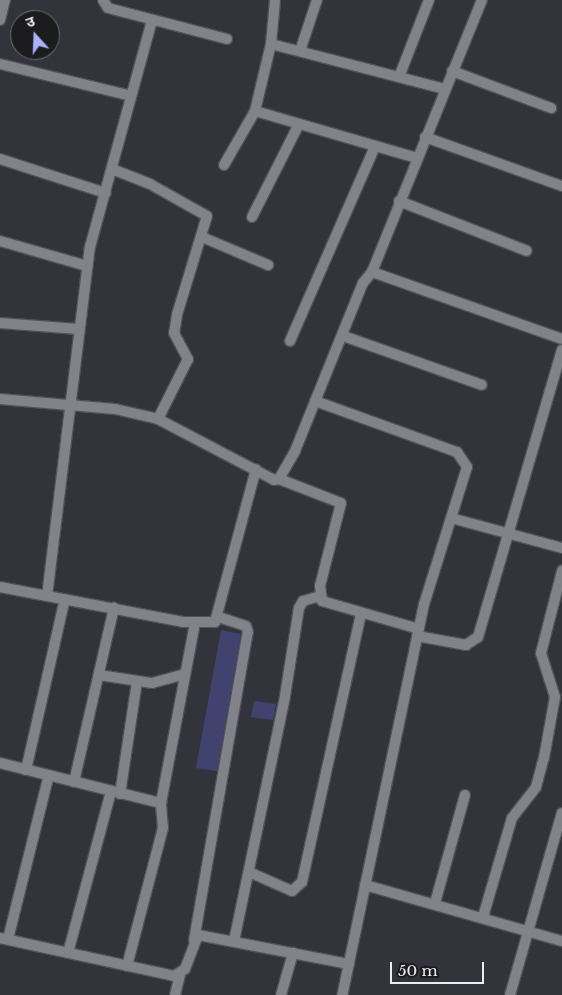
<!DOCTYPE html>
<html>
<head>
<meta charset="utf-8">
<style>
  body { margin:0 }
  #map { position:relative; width:562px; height:995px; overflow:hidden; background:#33343b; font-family:"Libre Baskerville","Noto Sans Devanagari",serif }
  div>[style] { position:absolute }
  .building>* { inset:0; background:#41436e }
  .roads { filter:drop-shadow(1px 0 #515258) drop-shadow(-1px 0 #515258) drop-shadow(0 1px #515258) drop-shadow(0 -1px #515258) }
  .street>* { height:10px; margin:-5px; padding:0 5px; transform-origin:5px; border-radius:5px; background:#81828a }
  span { translate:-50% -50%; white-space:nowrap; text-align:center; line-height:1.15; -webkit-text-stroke:4.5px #1c1c1f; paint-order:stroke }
  .north { position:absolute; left:10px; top:10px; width:50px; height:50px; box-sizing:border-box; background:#1c1c1f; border:1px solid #6f6f73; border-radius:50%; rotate:340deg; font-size:14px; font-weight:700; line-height:20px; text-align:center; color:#ececf1 }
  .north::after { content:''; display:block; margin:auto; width:18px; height:22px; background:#aab0fc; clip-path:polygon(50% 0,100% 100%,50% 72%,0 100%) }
  .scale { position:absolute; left:390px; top:962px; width:94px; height:22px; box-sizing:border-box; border:2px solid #ececf1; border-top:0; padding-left:6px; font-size:15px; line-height:18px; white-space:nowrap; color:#ececf1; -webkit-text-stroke:4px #1c1c1f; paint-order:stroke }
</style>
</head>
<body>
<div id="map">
  <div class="building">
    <i style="clip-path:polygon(221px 630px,241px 634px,217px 771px,196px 768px)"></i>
    <i style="clip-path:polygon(254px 701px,276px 704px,273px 720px,251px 717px)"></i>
  </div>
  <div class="roads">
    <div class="street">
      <i style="left:103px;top:0;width:9px;rotate:58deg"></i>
      <i style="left:108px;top:8px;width:123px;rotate:14.6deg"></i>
      <i style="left:0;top:20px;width:21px;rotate:-76deg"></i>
      <i style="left:271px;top:44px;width:180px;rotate:14.5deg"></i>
      <i style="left:300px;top:51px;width:54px;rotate:-71.6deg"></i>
      <i style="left:0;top:64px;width:135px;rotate:13.7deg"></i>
      <i style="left:452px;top:71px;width:106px;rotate:20.5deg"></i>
      <i style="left:399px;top:77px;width:83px;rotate:-68.7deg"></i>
      <i style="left:255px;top:111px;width:169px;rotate:16.2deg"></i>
      <i style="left:425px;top:137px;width:145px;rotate:19.7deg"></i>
      <i style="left:0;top:159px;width:111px;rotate:17.8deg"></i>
      <i style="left:224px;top:165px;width:62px;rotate:-60.1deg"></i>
      <i style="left:255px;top:111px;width:69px;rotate:-76.6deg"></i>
      <i style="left:271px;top:44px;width:44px;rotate:-84.8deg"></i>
      <i style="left:112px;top:169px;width:41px;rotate:21.5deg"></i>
      <i style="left:150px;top:184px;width:65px;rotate:29.3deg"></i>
      <i style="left:207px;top:216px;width:103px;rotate:106.9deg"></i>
      <i style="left:177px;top:315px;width:18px;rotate:99deg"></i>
      <i style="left:174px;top:333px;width:30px;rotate:62deg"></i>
      <i style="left:188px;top:359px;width:67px;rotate:116.6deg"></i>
      <i style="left:399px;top:201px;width:137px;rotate:21.3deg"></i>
      <i style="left:252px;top:217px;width:104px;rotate:-63.2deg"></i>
      <i style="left:202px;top:237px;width:72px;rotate:23deg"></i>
      <i style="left:0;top:241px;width:91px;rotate:16deg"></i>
      <i style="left:372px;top:272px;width:293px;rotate:-68deg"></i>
      <i style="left:0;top:323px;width:78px;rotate:4.4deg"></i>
      <i style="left:343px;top:336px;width:147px;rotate:19.4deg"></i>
      <i style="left:290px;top:341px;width:213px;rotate:-66.4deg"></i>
      <i style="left:0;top:399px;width:115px;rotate:5deg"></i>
      <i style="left:115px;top:409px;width:44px;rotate:13.1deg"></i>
      <i style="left:158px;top:419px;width:131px;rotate:27.7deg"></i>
      <i style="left:274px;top:480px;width:5px;rotate:-11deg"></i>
      <i style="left:279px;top:479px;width:32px;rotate:-60deg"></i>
      <i style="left:295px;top:451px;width:181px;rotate:-68deg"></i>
      <i style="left:363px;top:283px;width:14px;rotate:-51deg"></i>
      <i style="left:372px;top:272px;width:201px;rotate:19.4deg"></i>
      <i style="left:315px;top:401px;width:151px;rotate:19.8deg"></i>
      <i style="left:457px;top:452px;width:18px;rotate:56deg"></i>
      <i style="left:467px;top:467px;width:144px;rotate:107.4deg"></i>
      <i style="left:424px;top:604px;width:400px;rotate:101.8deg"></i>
      <i style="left:279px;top:479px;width:66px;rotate:21.2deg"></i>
      <i style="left:341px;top:503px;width:86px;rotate:104.2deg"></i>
      <i style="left:320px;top:586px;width:15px;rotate:82deg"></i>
      <i style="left:322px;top:601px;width:101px;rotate:16.1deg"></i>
      <i style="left:451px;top:518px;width:115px;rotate:15.1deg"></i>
      <i style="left:0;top:587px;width:186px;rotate:10.8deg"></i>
      <i style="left:183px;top:622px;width:32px"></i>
      <i style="left:215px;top:622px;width:158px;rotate:-75deg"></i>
      <i style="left:47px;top:596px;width:352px;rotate:-83deg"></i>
      <i style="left:90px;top:247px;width:235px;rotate:-74.7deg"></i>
      <i style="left:417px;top:636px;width:50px;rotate:10.4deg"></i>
      <i style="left:466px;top:645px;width:14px;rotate:-34deg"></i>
      <i style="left:478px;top:637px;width:299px;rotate:-73.7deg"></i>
      <i style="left:99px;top:675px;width:54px;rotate:8.6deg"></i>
      <i style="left:152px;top:683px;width:34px;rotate:-15deg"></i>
      <i style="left:0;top:763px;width:166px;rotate:14deg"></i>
      <i style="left:26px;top:770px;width:175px;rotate:-77.2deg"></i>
      <i style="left:74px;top:782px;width:179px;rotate:-77.1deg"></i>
      <i style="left:120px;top:794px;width:114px;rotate:-81.4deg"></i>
      <i style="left:249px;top:872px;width:47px;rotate:23.8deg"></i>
      <i style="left:292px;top:891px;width:13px;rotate:-42deg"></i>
      <i style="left:302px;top:882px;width:274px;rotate:-77.6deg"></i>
      <i style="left:365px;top:885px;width:205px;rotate:15.9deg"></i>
      <i style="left:435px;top:903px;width:112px;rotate:-74.5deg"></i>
      <i style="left:483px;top:917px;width:103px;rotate:-73.7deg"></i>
      <i style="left:512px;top:818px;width:39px;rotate:-52deg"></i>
      <i style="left:536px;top:787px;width:30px;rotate:-75deg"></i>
      <i style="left:544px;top:758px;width:62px;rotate:-79.8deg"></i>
      <i style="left:555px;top:697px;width:46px;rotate:-107.7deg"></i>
      <i style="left:541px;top:653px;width:85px;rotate:-75.6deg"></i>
      <i style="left:0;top:938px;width:178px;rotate:12.3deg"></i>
      <i style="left:174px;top:976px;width:13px;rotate:-32deg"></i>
      <i style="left:185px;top:969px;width:36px;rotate:-69deg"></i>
      <i style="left:198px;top:935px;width:154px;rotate:10.9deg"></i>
      <i style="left:8px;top:939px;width:169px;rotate:-76deg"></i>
      <i style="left:194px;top:940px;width:313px;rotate:-80.1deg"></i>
      <i style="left:248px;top:632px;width:6px;rotate:-108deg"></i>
      <i style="left:246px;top:626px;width:28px;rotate:-162deg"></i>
      <i style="left:234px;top:941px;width:250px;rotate:-78.2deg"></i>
      <i style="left:285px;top:696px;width:89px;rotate:-81deg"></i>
      <i style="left:299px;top:608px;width:8px;rotate:-60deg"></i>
      <i style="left:303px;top:601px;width:18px;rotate:-16deg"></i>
      <i style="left:68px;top:953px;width:168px;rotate:-75.1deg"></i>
      <i style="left:127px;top:966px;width:143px;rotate:-75.4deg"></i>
      <i style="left:163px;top:828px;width:25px;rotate:-95deg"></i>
      <i style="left:161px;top:803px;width:183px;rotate:-79.3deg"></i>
      <i style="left:175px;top:995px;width:21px;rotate:-76deg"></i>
      <i style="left:281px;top:995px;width:44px;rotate:-74.1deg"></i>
      <i style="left:510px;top:995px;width:189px;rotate:-74.1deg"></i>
    </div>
  </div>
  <div class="north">उ</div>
  <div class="scale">50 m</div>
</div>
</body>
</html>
